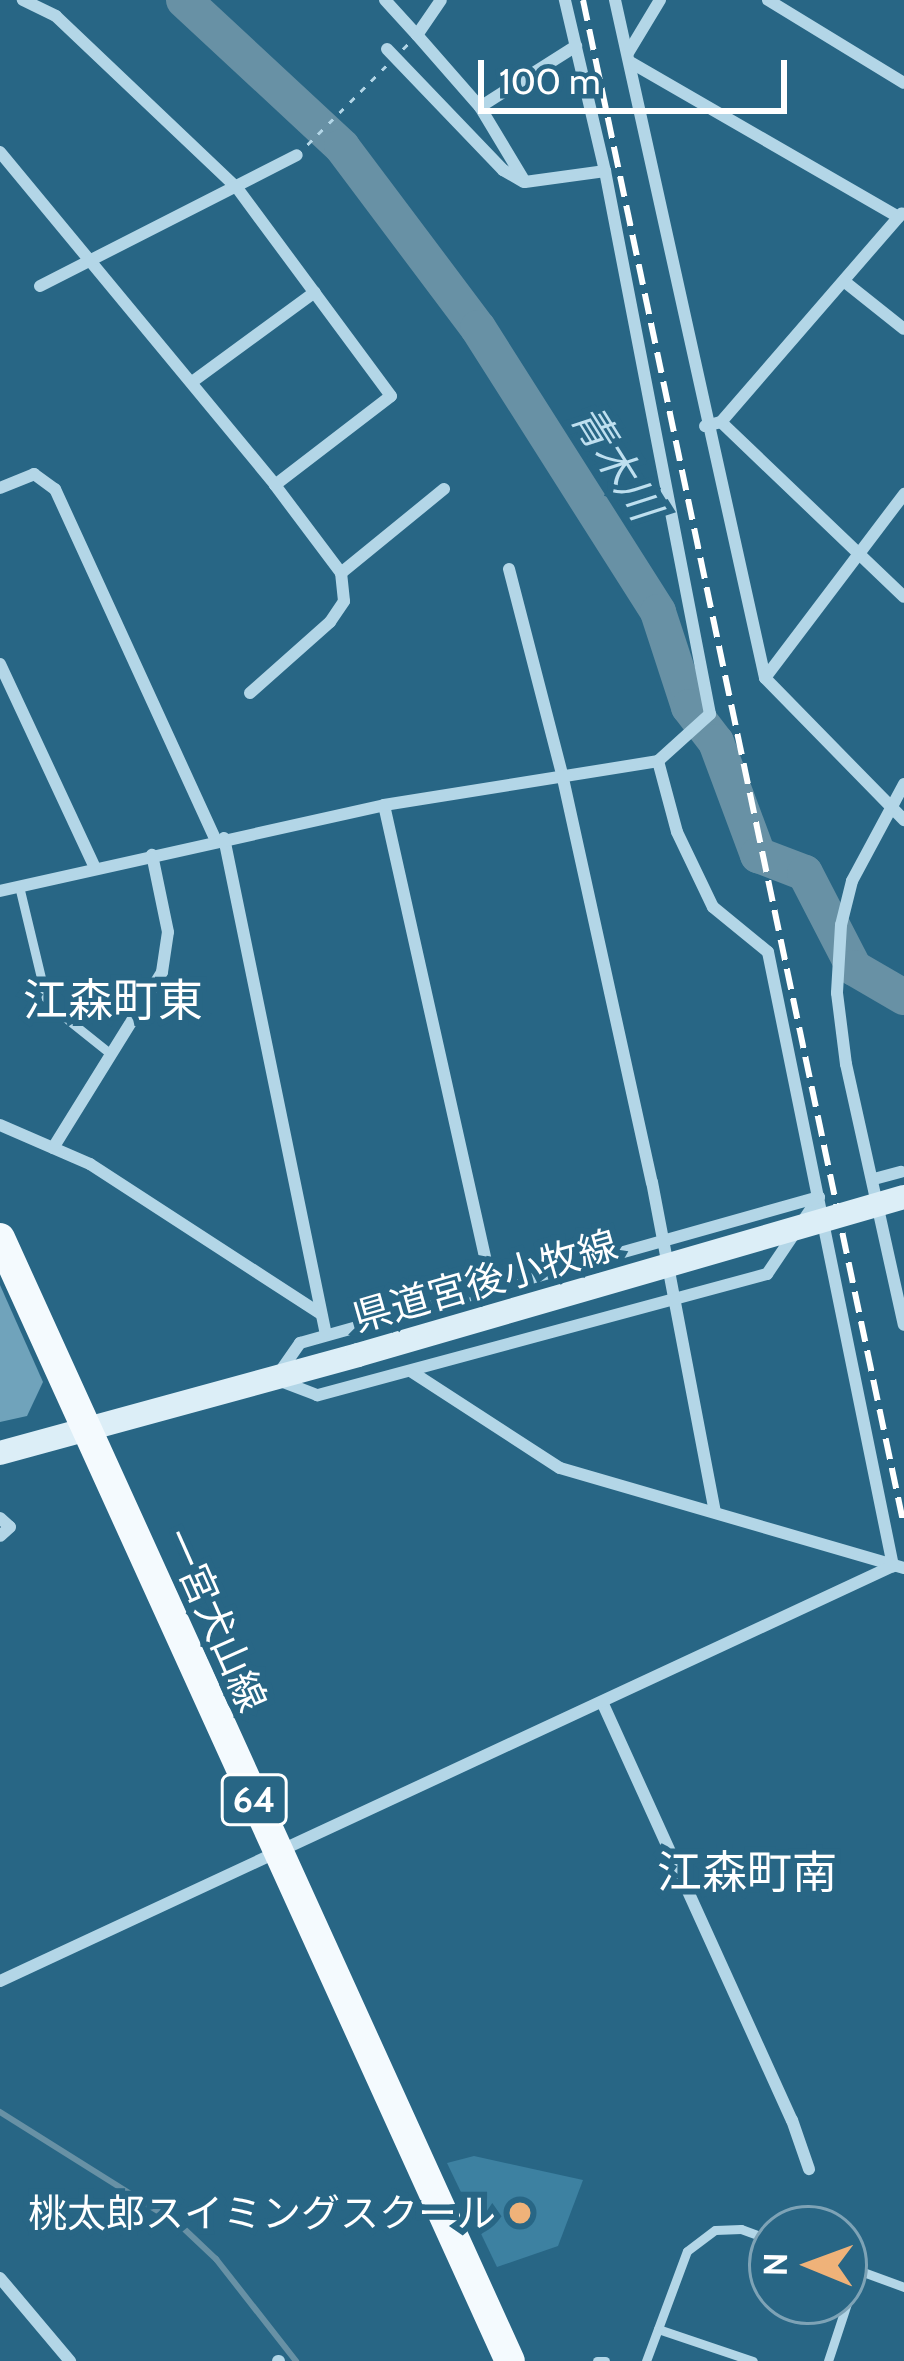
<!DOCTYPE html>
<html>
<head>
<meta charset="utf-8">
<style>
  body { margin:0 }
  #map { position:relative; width:904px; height:2361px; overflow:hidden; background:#286685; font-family:Cabin,"Noto Sans JP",sans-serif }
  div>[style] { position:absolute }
  .green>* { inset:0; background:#3d81a1 }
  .stream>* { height:6px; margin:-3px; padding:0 3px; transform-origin:3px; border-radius:3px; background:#6891a5 }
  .river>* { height:36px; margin:-18px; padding:0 18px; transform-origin:18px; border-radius:18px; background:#6891a5 }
  .building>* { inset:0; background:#70a3bb }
  .service>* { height:9px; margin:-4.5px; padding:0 4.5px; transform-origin:4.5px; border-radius:4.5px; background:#b3d6e7 }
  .minor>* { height:12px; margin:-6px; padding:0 6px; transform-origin:6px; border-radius:6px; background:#b3d6e7 }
  .secondary>* { height:24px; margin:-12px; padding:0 12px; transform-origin:12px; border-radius:12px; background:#dceef7 }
  .primary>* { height:30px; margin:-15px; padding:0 15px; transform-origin:15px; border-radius:15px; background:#f4fafe }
  .rail>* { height:6px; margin-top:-3px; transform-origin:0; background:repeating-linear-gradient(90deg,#fff 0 21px,transparent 0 30px) }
  .path-bridge>* { height:3px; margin-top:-1.5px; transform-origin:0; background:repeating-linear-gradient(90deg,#b3d6e7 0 6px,transparent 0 15px) }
  .secondary-bridge>* { height:24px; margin:-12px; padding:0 12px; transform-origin:12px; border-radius:12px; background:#dceef7 }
  .dots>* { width:33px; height:33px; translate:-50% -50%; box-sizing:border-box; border:6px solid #286685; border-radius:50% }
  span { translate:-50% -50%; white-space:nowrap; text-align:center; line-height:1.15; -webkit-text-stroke:12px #286685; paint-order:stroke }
  .shield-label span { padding:3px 9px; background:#286685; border:3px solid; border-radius:9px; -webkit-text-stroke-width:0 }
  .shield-label { font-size:36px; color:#fff; font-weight:700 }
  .street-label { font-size:39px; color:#fff }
  .poi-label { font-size:39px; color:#fff }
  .right { translate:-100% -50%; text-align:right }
  .water-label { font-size:42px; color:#bedfef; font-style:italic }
  .quarter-label { font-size:45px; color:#fff }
  .north { position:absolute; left:748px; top:2205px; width:120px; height:120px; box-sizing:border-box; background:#286685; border:3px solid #7ea3b6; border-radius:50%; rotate:271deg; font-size:33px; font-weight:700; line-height:48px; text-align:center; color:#fff }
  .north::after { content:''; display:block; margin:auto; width:42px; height:54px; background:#efb279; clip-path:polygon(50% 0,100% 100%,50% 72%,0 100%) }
  .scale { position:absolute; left:478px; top:60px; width:309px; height:54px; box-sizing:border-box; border:6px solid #fff; border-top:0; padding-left:15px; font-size:36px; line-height:42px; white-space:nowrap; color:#fff; -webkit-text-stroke:9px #286685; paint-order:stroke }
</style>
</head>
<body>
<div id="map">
  <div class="green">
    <i style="clip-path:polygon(474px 2156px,583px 2180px,558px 2246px,497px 2267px,447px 2163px)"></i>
  </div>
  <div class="stream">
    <i style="left:0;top:2112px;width:213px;rotate:32.1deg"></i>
    <i style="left:180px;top:2225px;width:50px;rotate:43.4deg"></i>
    <i style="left:216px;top:2259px;width:130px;rotate:51.9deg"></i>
  </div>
  <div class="river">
    <i style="left:184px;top:0;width:216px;rotate:42.9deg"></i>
    <i style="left:342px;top:147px;width:226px;rotate:53.1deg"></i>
    <i style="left:478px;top:328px;width:336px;rotate:57.6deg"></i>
    <i style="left:658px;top:612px;width:100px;rotate:71.9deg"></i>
    <i style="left:689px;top:707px;width:44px;rotate:52.4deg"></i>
    <i style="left:716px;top:742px;width:121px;rotate:69.6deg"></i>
    <i style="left:758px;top:855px;width:50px;rotate:21deg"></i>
    <i style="left:805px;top:873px;width:107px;rotate:62.7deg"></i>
    <i style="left:854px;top:968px;width:58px;rotate:30.1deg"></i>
  </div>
  <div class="building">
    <i style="clip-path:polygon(0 1285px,43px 1382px,27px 1416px,0 1422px)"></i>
  </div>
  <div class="service">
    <i style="left:19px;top:886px;width:120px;rotate:76.5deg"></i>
    <i style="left:47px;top:1003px;width:82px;rotate:38.6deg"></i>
    <i style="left:844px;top:2265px;width:64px;rotate:20.1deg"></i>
    <i style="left:658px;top:2329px;width:100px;rotate:18.6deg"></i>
    <i style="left:597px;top:2361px;width:8px"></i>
    <i style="left:646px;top:2361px;width:117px;rotate:-69.6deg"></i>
    <i style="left:687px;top:2251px;width:35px;rotate:-37deg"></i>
    <i style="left:715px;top:2230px;width:26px;rotate:-2deg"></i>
    <i style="left:741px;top:2229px;width:33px;rotate:20deg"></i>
    <i style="left:828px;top:2361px;width:96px;rotate:-71.8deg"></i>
  </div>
  <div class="minor">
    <i style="left:385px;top:0;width:47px;rotate:47.6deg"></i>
    <i style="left:417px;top:35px;width:42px;rotate:-55.6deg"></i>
    <i style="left:615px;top:0;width:694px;rotate:77.52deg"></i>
    <i style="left:765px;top:678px;width:199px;rotate:45.6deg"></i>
    <i style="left:768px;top:0;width:159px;rotate:31.4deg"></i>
    <i style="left:417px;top:35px;width:96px;rotate:48.8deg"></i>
    <i style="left:480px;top:107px;width:87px;rotate:59deg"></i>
    <i style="left:525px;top:182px;width:81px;rotate:-7.8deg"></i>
    <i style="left:605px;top:171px;width:176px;rotate:-103.2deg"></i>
    <i style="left:387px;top:49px;width:168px;rotate:46.2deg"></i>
    <i style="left:503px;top:170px;width:24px;rotate:30deg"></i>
    <i style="left:628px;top:53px;width:62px;rotate:-58.9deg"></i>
    <i style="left:630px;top:62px;width:310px;rotate:30deg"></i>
    <i style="left:480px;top:107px;width:114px;rotate:-32.4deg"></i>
    <i style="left:0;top:152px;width:432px;rotate:50.4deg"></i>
    <i style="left:275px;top:485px;width:146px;rotate:-37.5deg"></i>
    <i style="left:391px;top:396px;width:259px;rotate:-126.5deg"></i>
    <i style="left:237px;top:188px;width:250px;rotate:-136.5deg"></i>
    <i style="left:56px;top:16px;width:37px;rotate:-154deg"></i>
    <i style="left:605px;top:171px;width:553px;rotate:79.06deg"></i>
    <i style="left:710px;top:714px;width:70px;rotate:137.9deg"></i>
    <i style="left:845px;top:282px;width:75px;rotate:38.5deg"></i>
    <i style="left:40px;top:286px;width:288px;rotate:-27deg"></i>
    <i style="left:192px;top:382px;width:152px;rotate:-36.2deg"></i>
    <i style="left:721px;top:422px;width:253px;rotate:43.7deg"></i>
    <i style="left:705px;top:426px;width:16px;rotate:-14deg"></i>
    <i style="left:721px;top:422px;width:276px;rotate:-49.1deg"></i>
    <i style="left:275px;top:485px;width:110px;rotate:53.1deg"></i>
    <i style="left:341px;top:573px;width:133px;rotate:-39.2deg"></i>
    <i style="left:0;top:488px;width:37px;rotate:-22deg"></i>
    <i style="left:34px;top:474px;width:26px;rotate:36deg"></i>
    <i style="left:55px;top:489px;width:386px;rotate:65.4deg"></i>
    <i style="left:509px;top:569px;width:212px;rotate:75.5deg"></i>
    <i style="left:562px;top:774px;width:418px;rotate:77.6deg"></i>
    <i style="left:652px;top:1182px;width:336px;rotate:79.2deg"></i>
    <i style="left:0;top:664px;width:225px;rotate:65deg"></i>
    <i style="left:765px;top:678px;width:231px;rotate:-52.9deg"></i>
    <i style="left:250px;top:693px;width:107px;rotate:-41.6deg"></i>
    <i style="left:330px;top:622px;width:25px;rotate:-56deg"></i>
    <i style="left:344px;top:601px;width:28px;rotate:-96deg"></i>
    <i style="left:904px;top:784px;width:110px;rotate:118.2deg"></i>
    <i style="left:852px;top:881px;width:45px;rotate:104deg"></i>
    <i style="left:841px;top:925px;width:68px;rotate:93.4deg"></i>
    <i style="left:837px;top:993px;width:72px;rotate:82.8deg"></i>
    <i style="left:846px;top:1064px;width:267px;rotate:77.5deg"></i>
    <i style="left:384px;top:805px;width:495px;rotate:77.4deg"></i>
    <i style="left:224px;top:838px;width:507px;rotate:78.4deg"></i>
    <i style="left:0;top:891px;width:394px;rotate:-12.6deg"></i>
    <i style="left:384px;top:805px;width:278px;rotate:-9.1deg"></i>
    <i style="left:658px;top:761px;width:73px;rotate:75deg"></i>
    <i style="left:677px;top:832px;width:83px;rotate:64.4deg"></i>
    <i style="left:713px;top:907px;width:71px;rotate:39.3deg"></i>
    <i style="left:768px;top:952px;width:627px;rotate:78.49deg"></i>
    <i style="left:0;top:1125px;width:98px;rotate:23.4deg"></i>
    <i style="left:90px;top:1164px;width:275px;rotate:33deg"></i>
    <i style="left:53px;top:1148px;width:207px;rotate:-58.2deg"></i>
    <i style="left:162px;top:972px;width:40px;rotate:-81.5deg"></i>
    <i style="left:168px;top:932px;width:79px;rotate:-101.7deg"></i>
    <i style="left:874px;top:1179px;width:28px;rotate:-15deg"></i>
    <i style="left:819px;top:1197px;width:93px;rotate:124deg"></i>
    <i style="left:767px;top:1274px;width:466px;rotate:164.9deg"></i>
    <i style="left:317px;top:1395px;width:45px;rotate:-159.1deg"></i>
    <i style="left:275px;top:1379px;width:44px;rotate:-55.2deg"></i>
    <i style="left:300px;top:1343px;width:539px;rotate:-15.71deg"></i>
    <i style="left:412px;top:1372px;width:176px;rotate:33deg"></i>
    <i style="left:560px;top:1468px;width:358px;rotate:16.2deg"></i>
    <i style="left:0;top:1518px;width:13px;rotate:42deg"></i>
    <i style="left:10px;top:1527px;width:13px;rotate:138deg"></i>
    <i style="left:603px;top:1704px;width:457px;rotate:65.6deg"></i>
    <i style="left:792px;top:2120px;width:52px;rotate:70.9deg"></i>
    <i style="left:0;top:1981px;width:985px;rotate:-24.93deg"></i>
    <i style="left:0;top:2278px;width:109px;rotate:49.9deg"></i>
    <i style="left:278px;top:2361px;width:1px"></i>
  </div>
  <div class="secondary">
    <i style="left:0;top:1453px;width:371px;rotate:-15.3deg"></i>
  </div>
  <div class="primary">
    <i style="left:0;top:1238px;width:1233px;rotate:65.58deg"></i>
  </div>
  <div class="rail">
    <i style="left:583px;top:0;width:1559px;rotate:78.12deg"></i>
  </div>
  <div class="path-bridge">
    <i style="left:297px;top:155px;width:170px;rotate:-45deg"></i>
  </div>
  <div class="secondary-bridge">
    <i style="left:358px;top:1355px;width:568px;rotate:-16.14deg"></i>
  </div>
  <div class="dots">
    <i style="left:520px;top:2213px;background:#efb279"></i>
  </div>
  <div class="shield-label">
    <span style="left:254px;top:1800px">64</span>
  </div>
  <div class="street-label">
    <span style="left:485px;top:1281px;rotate:-16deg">県道宮後小牧線</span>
    <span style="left:215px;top:1620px;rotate:66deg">一宮犬山線</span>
  </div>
  <div class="poi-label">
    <span class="right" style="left:496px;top:2213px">桃太郎スイミングスクール</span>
  </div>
  <div class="water-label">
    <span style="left:616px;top:462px;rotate:58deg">青木川</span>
  </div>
  <div class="quarter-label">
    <span style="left:113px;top:1001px">江森町東</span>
    <span style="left:747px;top:1873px">江森町南</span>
  </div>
  <div class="north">N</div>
  <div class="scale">100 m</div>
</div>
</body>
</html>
